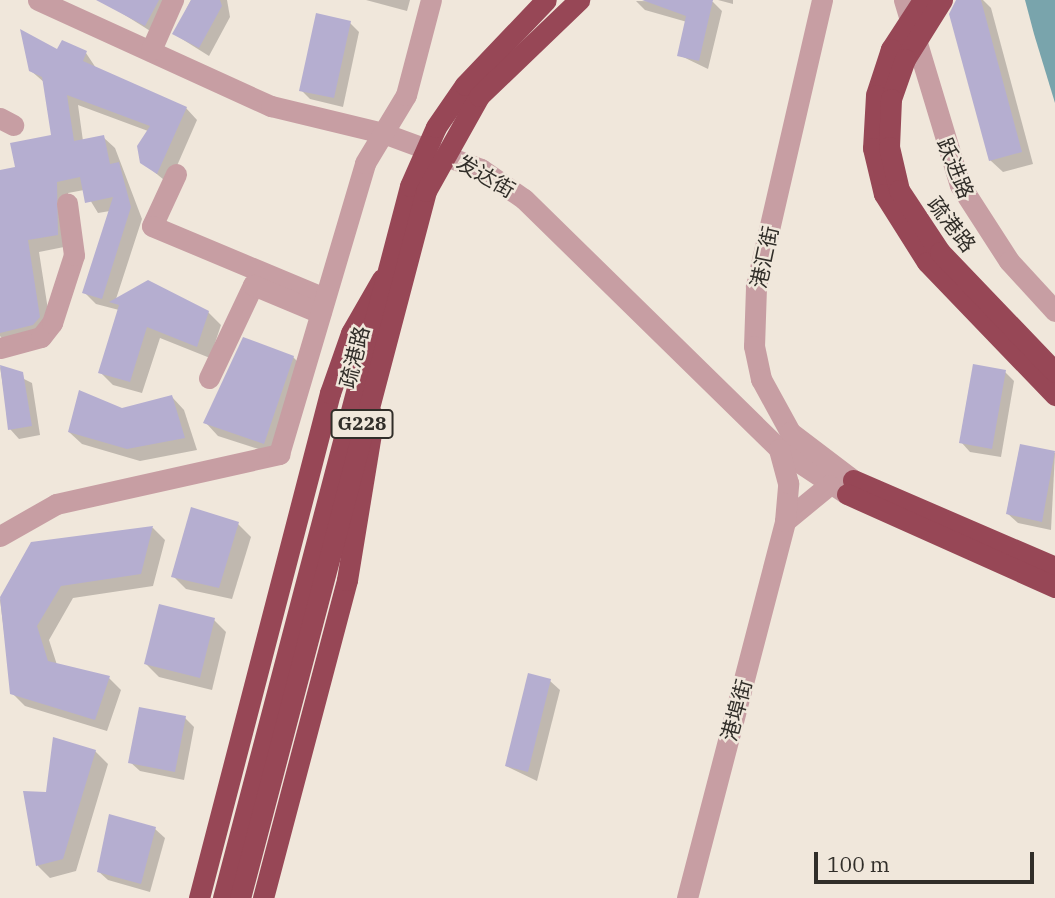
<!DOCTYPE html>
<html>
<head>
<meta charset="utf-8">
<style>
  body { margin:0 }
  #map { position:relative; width:1055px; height:898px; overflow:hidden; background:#f0e7db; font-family:"IBM Plex Serif","Noto Sans SC",serif }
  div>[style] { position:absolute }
  .water>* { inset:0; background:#79a4ac }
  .shadow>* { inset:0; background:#0003 }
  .building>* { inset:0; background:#b5aed0 }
  .minor>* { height:21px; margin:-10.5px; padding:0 10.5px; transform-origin:10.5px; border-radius:10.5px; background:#c79ea3 }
  .highway>* { height:21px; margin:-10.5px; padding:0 10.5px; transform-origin:10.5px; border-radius:10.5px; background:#974756 }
  .highway-bridge>* { height:21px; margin:-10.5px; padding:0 10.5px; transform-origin:10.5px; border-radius:10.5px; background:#974756 }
  span { translate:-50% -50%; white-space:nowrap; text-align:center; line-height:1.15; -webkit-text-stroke:5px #f0e7db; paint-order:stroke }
  .shield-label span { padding:2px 5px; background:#f0e7db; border:2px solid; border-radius:5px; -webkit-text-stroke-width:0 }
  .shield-label { font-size:19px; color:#312e29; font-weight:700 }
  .street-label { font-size:21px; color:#312e29 }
  .scale { position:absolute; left:814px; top:852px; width:220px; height:32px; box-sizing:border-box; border:4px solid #312e29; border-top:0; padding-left:9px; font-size:21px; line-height:24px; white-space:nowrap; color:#312e29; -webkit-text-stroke:5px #f0e7db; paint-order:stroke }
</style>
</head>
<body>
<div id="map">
  <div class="water">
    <i style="clip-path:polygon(1025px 0,1055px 0,1055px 103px,1034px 34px)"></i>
  </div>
  <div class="shadow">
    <i style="clip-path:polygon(101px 0,172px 0,155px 34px)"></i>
    <i style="clip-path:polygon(191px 0,227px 0,230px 17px,209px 56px,174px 34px)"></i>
    <i style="clip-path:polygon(366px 0,410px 0,407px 11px)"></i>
    <i style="clip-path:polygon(718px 0,733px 0,733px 4px)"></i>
    <i style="clip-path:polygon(962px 0,983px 0,991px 8px,1033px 164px,1003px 172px,990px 160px)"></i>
    <i style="clip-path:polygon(636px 1px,713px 2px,722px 11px,708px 69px,679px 55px,687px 22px,645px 10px)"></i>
    <i style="clip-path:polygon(350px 23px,359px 32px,343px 107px,310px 99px,301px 90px)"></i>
    <i style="clip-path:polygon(57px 51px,86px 53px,96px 68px,186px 108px,197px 120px,169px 184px,142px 162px,148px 131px,78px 105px,83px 141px,103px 137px,115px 148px,142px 219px,116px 299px,208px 312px,221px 325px,210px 358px,160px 338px,142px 393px,113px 385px,100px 372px,119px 310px,96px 304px,84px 292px,110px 211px,98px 213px,84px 190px,68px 193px,69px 246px,39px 252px,51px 329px,8px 345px,0 336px,0 172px,17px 169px,53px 137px,45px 83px,30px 70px)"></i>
    <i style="clip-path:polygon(293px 357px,306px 370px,277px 455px,218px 436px,206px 423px)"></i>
    <i style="clip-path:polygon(0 367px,32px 383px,40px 435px,19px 439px,10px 429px)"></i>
    <i style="clip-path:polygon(1005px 372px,1014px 381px,1001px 457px,970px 452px,961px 442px)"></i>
    <i style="clip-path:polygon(172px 397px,184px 410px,197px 450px,140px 461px,82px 444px,69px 432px)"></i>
    <i style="clip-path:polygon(1022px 446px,1055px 453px,1051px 530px,1018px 523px,1008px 514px)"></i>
    <i style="clip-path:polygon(192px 509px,238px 524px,251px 537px,232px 599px,186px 589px,173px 576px)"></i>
    <i style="clip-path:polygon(153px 528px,165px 540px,153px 586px,73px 598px,49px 640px,57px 665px,109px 678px,121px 690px,107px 731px,25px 706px,12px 693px,0 600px,32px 544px)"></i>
    <i style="clip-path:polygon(214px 620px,226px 632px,212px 690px,159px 677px,146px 664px)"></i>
    <i style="clip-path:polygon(550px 681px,560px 690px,537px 781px,506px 766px)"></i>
    <i style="clip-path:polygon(185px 718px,194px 727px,184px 780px,140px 771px,130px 762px)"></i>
    <i style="clip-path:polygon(95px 751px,108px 764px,76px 871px,50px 878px,38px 866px,25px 793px,48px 794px)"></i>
    <i style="clip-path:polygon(155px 829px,165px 838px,150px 892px,108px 880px,98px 871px)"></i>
  </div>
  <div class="building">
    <i style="clip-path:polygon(96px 0,159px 0,145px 26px)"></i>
    <i style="clip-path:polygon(191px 0,220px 0,222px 6px,199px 48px,172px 34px)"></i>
    <i style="clip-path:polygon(642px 0,713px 0,699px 61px,677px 56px,686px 16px)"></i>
    <i style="clip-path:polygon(956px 0,981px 0,1022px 152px,989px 161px,949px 14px)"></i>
    <i style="clip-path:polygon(316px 13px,351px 21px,334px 98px,299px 91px)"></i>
    <i style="clip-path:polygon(20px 29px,57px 49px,62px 40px,87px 51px,83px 61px,187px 107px,157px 174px,140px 163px,137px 146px,150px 126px,67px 95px,74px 141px,104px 135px,110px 164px,119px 162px,131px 207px,102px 299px,82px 293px,113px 197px,85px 203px,80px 177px,57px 182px,58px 235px,28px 240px,40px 317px,33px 325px,0 333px,0 170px,15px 167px,10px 143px,51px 135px,42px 77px,29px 71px)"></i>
    <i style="clip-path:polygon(148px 280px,209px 311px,197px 347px,147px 327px,130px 382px,98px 373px,119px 305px,109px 302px)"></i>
    <i style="clip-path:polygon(243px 337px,294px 356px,264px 444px,203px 423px)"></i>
    <i style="clip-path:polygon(973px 364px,1006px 370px,992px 449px,959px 443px)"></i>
    <i style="clip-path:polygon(0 365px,23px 372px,32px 426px,8px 430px)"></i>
    <i style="clip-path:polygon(79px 390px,122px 408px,172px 395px,185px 438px,127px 449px,68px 432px)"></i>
    <i style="clip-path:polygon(1020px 444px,1055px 451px,1042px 522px,1006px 514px)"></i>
    <i style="clip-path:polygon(191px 507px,239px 522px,219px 588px,171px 577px)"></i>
    <i style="clip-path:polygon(153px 526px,141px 574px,61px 586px,37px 626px,48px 661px,110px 676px,95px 720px,10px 694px,0 597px,31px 542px)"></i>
    <i style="clip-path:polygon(159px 604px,215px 618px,200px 678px,144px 664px)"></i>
    <i style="clip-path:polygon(528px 673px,551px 679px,528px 772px,505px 766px)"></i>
    <i style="clip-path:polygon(139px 707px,186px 716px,175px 772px,128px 763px)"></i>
    <i style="clip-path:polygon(53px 737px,96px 750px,63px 859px,36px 866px,23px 791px,46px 792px)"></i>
    <i style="clip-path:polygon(109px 814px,156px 827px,141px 884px,97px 872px)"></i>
  </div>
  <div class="minor">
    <i style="left:38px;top:0;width:256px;rotate:24.5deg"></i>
    <i style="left:271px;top:106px;width:115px;rotate:13.6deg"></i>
    <i style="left:383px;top:133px;width:104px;rotate:20.2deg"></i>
    <i style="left:481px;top:169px;width:52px;rotate:34.9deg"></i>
    <i style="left:524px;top:199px;width:357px;rotate:44.4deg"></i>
    <i style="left:779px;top:449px;width:82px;rotate:33.5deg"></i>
    <i style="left:822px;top:0;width:294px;rotate:103deg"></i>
    <i style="left:756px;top:287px;width:59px;rotate:91.9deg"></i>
    <i style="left:754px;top:346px;width:34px;rotate:78deg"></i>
    <i style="left:761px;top:379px;width:60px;rotate:61.3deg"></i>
    <i style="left:790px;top:432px;width:79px;rotate:37.3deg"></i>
    <i style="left:904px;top:0;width:193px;rotate:73.2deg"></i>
    <i style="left:960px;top:185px;width:90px;rotate:57.2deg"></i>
    <i style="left:1009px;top:261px;width:68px;rotate:47.4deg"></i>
    <i style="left:151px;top:50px;width:55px;rotate:-66.3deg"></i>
    <i style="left:0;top:118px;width:15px;rotate:28deg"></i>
    <i style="left:176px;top:174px;width:57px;rotate:114.8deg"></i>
    <i style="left:152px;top:226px;width:186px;rotate:22.7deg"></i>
    <i style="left:0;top:348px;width:42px;rotate:-15deg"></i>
    <i style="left:41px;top:337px;width:18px;rotate:-52deg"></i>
    <i style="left:52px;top:323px;width:71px;rotate:-72.1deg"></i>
    <i style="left:74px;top:255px;width:52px;rotate:-97.7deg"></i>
    <i style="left:209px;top:378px;width:103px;rotate:-64.7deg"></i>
    <i style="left:253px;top:285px;width:73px;rotate:22.7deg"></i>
    <i style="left:785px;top:521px;width:57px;rotate:-39.3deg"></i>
    <i style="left:0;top:536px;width:64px;rotate:-29.7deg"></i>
    <i style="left:56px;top:504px;width:229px;rotate:-12.6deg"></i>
    <i style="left:279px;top:454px;width:303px;rotate:-73.5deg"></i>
    <i style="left:365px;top:163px;width:79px;rotate:-58.9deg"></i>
    <i style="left:406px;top:95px;width:98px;rotate:-75.3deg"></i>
    <i style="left:687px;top:898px;width:390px;rotate:-75.4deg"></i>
    <i style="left:785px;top:521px;width:38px;rotate:-85deg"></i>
    <i style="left:788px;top:483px;width:35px;rotate:-105deg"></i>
  </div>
  <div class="highway">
    <i style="left:853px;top:480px;width:220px;rotate:23.3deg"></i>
    <i style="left:847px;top:494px;width:228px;rotate:24.1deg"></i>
    <i style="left:199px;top:898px;width:522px;rotate:-75.46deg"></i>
    <i style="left:330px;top:393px;width:64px;rotate:-70.7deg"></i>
    <i style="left:351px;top:333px;width:62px;rotate:-60.1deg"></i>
    <i style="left:263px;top:898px;width:329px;rotate:-75.2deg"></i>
    <i style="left:347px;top:580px;width:166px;rotate:-80.7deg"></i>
  </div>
  <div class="highway-bridge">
    <i style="left:923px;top:0;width:59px;rotate:123.1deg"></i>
    <i style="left:891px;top:49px;width:48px;rotate:108.1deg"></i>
    <i style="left:876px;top:95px;width:53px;rotate:93.2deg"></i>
    <i style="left:873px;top:148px;width:47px;rotate:76.6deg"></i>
    <i style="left:884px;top:194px;width:80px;rotate:57.7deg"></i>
    <i style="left:927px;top:262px;width:185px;rotate:46.1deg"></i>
    <i style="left:942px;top:0;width:70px;rotate:122.1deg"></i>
    <i style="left:905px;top:59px;width:42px;rotate:109.3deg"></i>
    <i style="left:891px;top:99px;width:48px;rotate:92.4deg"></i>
    <i style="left:889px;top:147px;width:44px;rotate:76.9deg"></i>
    <i style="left:899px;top:190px;width:74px;rotate:56.5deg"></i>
    <i style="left:940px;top:252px;width:166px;rotate:46.2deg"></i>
    <i style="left:223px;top:898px;width:736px;rotate:-75.28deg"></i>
    <i style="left:410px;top:186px;width:64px;rotate:-66.2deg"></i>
    <i style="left:436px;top:127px;width:51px;rotate:-55.4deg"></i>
    <i style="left:465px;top:85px;width:117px;rotate:-46.4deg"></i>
    <i style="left:240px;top:898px;width:731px;rotate:-75.26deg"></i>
    <i style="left:426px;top:191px;width:109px;rotate:-60.8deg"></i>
    <i style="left:479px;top:96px;width:139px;rotate:-43.8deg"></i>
  </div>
  <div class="shield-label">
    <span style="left:362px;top:424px">G228</span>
  </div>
  <div class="street-label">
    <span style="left:956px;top:168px;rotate:68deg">跃进路</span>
    <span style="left:486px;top:176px;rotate:30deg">发达街</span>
    <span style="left:952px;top:224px;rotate:52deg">疏港路</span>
    <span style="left:764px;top:257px;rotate:-78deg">港汇街</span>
    <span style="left:354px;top:357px;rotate:-76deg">疏港路</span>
    <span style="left:736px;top:710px;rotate:-75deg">港埠街</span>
  </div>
  <div class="scale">100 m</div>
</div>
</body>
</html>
